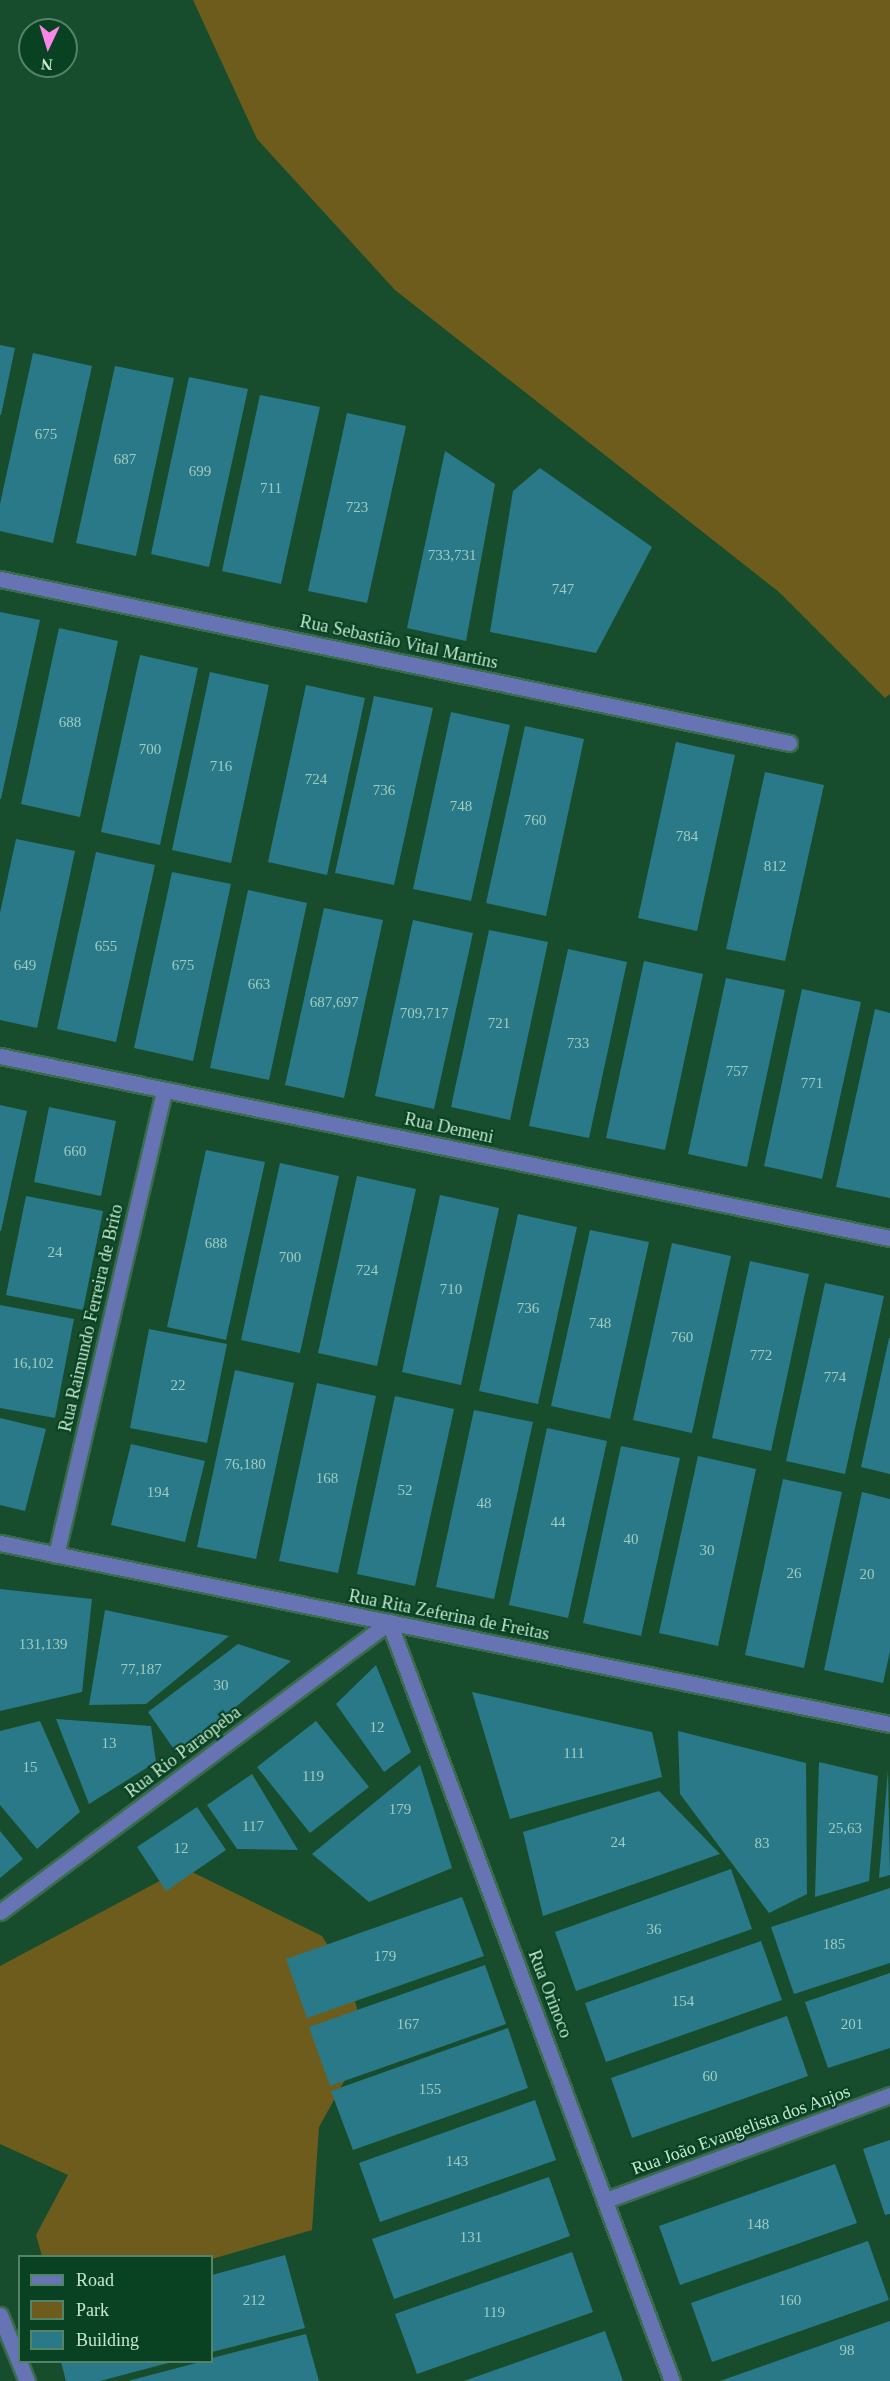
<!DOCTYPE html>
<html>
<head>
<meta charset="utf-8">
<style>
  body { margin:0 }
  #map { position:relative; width:890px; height:2381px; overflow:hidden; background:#174d2d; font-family:"Times New Roman",serif }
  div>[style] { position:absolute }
  .green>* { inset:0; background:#6d5c1b }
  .building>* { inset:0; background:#2a7989 }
  .roads { filter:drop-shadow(2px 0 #3a6c4d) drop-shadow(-2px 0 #3a6c4d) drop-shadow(0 2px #3a6c4d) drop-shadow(0 -2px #3a6c4d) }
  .minor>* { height:15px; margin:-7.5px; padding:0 7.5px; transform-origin:7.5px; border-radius:7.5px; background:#6774b3 }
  span { translate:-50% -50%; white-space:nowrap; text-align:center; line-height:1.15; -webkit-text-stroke:4.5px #084223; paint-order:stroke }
  .number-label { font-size:15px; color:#9fccbe }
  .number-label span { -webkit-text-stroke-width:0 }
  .street-label { font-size:18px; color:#c6e8cf }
  .legend { position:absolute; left:18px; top:2255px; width:195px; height:108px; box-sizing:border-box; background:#084223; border:2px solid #548468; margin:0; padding:8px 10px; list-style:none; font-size:18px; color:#c6e8cf }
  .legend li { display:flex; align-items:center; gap:12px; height:30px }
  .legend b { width:30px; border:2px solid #548468 }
  .north { position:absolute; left:18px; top:18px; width:60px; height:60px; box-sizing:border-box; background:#084223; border:2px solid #548468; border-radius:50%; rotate:184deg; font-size:16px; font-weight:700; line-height:24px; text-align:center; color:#c6e8cf }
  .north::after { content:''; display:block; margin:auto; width:21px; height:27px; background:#fa87e7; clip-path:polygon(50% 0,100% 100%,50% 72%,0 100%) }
</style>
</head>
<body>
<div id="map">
  <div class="green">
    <i style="clip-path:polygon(193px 0,890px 0,890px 694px,885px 698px,779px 592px,395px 290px,257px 139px)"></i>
    <i style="clip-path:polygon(184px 1868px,322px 1936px,347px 1976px,367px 2040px,319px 2127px,312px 2230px,212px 2259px,212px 2256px,42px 2256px,36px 2235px,68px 2175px,0 2144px,0 1966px)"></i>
  </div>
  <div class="building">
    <i style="clip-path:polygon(0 345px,15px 348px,1px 415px,0 415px)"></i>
    <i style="clip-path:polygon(33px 353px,92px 366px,53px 543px,0 531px,0 504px)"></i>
    <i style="clip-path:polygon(115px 366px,174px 378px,136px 556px,76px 543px)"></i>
    <i style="clip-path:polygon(189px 377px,248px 389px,209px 567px,151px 554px)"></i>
    <i style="clip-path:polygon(260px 395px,320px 407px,281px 584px,222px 571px)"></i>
    <i style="clip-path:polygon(347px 413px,406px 426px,367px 603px,308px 591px)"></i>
    <i style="clip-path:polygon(445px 451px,495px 484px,466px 641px,407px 628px)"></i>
    <i style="clip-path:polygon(540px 468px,652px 547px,596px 653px,490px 632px,513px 491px)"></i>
    <i style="clip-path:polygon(0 612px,40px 620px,1px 799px,0 799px)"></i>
    <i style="clip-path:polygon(59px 628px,118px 641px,80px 817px,21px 804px)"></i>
    <i style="clip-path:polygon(140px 655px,198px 668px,160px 845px,101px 832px)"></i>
    <i style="clip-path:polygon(210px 672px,269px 685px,231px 863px,172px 850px)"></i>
    <i style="clip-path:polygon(306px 685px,365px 698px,327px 875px,268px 862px)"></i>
    <i style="clip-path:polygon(374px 696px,433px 708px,394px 885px,335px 873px)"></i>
    <i style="clip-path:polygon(451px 712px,510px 725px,471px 901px,413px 889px)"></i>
    <i style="clip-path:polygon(525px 726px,584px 739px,546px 916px,486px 903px)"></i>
    <i style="clip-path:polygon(676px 742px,735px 755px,697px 931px,638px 918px)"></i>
    <i style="clip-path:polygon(765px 772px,824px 785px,785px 961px,726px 949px)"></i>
    <i style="clip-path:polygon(16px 839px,75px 851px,37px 1028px,0 1020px,0 913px)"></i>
    <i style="clip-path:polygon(96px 852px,155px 865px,116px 1042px,57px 1029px)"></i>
    <i style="clip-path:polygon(172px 872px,231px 884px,193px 1061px,134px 1048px)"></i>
    <i style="clip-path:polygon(248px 890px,307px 903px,269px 1080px,210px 1068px)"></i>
    <i style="clip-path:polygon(324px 908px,383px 920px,344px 1098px,285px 1085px)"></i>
    <i style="clip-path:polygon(413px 920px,473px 933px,434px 1109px,375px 1096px)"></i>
    <i style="clip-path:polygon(489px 930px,548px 942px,510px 1120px,451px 1107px)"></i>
    <i style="clip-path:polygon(568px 949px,627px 962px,589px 1138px,529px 1126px)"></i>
    <i style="clip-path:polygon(644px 961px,703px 974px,665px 1150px,606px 1138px)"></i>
    <i style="clip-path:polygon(726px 978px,785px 990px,747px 1167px,688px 1154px)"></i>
    <i style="clip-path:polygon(802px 989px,861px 1002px,822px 1179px,764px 1166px)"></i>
    <i style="clip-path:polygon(875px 1009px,890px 1013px,890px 1198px,836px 1187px)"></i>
    <i style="clip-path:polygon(0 1105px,27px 1111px,1px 1231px,0 1231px)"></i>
    <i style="clip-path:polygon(49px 1107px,116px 1121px,101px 1196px,34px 1182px)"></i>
    <i style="clip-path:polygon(206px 1150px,265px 1162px,226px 1340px,167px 1327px)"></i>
    <i style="clip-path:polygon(280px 1163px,339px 1176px,300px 1353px,241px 1340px)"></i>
    <i style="clip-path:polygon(357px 1176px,416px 1189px,377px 1366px,318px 1353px)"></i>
    <i style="clip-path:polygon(440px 1195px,499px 1208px,461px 1385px,402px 1372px)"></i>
    <i style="clip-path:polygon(26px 1196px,103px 1211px,83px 1310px,6px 1295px)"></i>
    <i style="clip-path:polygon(518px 1214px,577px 1227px,538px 1404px,479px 1391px)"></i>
    <i style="clip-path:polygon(590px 1230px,649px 1242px,610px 1419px,551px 1406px)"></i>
    <i style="clip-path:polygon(672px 1243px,731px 1256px,692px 1433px,633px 1420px)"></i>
    <i style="clip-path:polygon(750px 1261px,809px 1274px,771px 1451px,712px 1438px)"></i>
    <i style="clip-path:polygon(825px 1283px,884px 1296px,845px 1474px,786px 1461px)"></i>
    <i style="clip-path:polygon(0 1305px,74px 1319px,55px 1418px,0 1408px)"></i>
    <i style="clip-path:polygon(149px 1329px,227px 1344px,207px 1443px,130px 1428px)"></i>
    <i style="clip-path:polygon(889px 1338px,890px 1338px,890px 1474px,861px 1467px)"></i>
    <i style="clip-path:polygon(235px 1370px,294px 1383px,256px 1559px,197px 1547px)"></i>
    <i style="clip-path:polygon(317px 1383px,376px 1396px,338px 1573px,279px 1561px)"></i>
    <i style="clip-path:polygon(395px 1396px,454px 1409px,415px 1586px,357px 1574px)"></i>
    <i style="clip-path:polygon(474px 1410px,533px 1422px,494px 1599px,436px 1587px)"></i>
    <i style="clip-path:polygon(0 1418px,46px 1429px,25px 1511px,0 1505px)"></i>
    <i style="clip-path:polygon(547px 1428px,607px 1441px,568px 1618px,509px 1605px)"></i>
    <i style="clip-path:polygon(131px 1444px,205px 1461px,185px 1542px,111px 1525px)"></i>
    <i style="clip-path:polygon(621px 1446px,680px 1458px,641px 1636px,583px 1623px)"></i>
    <i style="clip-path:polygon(698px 1456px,756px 1469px,718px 1646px,659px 1633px)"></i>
    <i style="clip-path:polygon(783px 1479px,842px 1492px,804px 1668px,745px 1655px)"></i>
    <i style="clip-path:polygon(862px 1492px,890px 1499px,890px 1651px,883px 1683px,824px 1670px)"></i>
    <i style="clip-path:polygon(0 1589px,92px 1599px,82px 1692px,0 1711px)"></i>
    <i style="clip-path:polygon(105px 1610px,229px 1636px,146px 1704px,89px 1705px)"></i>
    <i style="clip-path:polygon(238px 1644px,291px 1661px,178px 1755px,148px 1712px)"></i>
    <i style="clip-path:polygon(376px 1665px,411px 1752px,384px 1772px,336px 1704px)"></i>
    <i style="clip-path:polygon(472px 1692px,652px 1732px,662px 1777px,510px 1819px)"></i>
    <i style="clip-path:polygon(56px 1719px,151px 1726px,156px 1762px,89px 1804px)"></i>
    <i style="clip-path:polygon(40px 1721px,80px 1812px,37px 1849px,0 1805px,0 1731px)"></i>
    <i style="clip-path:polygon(316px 1721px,369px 1787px,310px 1833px,257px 1767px)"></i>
    <i style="clip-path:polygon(678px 1731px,806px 1763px,807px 1894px,769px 1913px,680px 1794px)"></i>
    <i style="clip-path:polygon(819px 1762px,878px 1776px,869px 1881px,815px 1897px)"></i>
    <i style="clip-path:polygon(420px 1765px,452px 1868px,369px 1902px,312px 1854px)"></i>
    <i style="clip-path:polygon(888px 1770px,890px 1875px,879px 1878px)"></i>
    <i style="clip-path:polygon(252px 1774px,298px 1850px,237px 1849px,207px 1805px)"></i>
    <i style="clip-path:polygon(659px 1791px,720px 1854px,543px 1916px,523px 1832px)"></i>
    <i style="clip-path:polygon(197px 1807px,226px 1850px,166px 1891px,137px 1847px)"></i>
    <i style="clip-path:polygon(0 1831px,23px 1859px,0 1878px)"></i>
    <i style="clip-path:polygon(731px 1869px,752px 1929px,576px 1991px,555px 1932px)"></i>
    <i style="clip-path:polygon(890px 1888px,890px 1963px,794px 1994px,771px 1927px)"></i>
    <i style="clip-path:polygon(462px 1897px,484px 1956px,307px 2018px,286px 1959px)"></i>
    <i style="clip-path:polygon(761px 1941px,782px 2000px,606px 2062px,585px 2003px)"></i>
    <i style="clip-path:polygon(485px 1965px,506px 2024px,330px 2086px,309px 2027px)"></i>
    <i style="clip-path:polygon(890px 1973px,890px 2048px,828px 2068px,805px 2002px)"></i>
    <i style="clip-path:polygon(787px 2016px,808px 2076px,632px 2138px,611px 2078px)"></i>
    <i style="clip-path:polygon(508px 2028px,528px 2088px,353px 2150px,331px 2091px)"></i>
    <i style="clip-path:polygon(535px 2100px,556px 2160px,380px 2222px,359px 2163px)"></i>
    <i style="clip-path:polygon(890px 2140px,890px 2214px,885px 2215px,863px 2149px)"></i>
    <i style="clip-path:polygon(835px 2164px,857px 2223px,680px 2285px,659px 2226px)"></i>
    <i style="clip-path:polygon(549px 2177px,570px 2236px,394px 2299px,372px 2239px)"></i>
    <i style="clip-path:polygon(868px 2241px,889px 2300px,712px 2362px,691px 2303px)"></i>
    <i style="clip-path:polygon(572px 2252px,593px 2312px,417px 2374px,395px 2314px)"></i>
    <i style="clip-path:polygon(285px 2255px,305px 2328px,212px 2352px,212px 2275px)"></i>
    <i style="clip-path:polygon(890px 2321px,890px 2381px,720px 2381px)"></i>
    <i style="clip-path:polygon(605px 2331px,623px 2381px,464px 2381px)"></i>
    <i style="clip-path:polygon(306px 2334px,319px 2381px,128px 2381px,200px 2362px,212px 2362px,212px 2358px)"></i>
    <i style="clip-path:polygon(61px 2362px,172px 2362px,100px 2381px,66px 2381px)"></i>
  </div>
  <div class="roads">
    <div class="minor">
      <i style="left:0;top:579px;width:806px;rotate:11.74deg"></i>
      <i style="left:0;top:1056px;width:908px;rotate:11.56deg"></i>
      <i style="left:0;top:1543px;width:908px;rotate:11.5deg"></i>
      <i style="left:56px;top:1555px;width:477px;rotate:-76.9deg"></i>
      <i style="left:0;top:1912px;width:485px;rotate:-36.7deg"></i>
      <i style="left:389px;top:1622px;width:810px;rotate:69.55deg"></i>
      <i style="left:606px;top:2200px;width:303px;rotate:-20.3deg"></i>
      <i style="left:0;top:2315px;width:71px;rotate:67.8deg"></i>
    </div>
  </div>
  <div class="number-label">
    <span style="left:46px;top:435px">675</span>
    <span style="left:125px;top:460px">687</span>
    <span style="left:200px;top:472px">699</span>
    <span style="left:271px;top:489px">711</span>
    <span style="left:357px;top:508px">723</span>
    <span style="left:452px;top:556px">733,731</span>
    <span style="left:563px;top:590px">747</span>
    <span style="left:70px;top:723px">688</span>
    <span style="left:150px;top:750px">700</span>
    <span style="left:221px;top:767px">716</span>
    <span style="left:316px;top:780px">724</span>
    <span style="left:384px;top:791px">736</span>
    <span style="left:461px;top:807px">748</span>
    <span style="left:535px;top:821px">760</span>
    <span style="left:687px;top:837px">784</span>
    <span style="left:775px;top:867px">812</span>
    <span style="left:106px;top:947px">655</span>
    <span style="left:25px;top:966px">649</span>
    <span style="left:183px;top:966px">675</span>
    <span style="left:259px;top:985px">663</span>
    <span style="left:334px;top:1003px">687,697</span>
    <span style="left:424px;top:1014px">709,717</span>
    <span style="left:499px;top:1024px">721</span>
    <span style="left:578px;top:1044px">733</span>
    <span style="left:737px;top:1072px">757</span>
    <span style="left:812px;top:1084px">771</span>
    <span style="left:75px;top:1152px">660</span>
    <span style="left:216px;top:1244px">688</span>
    <span style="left:55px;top:1253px">24</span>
    <span style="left:290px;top:1258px">700</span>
    <span style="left:367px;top:1271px">724</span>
    <span style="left:451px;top:1290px">710</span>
    <span style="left:528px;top:1309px">736</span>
    <span style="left:600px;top:1324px">748</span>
    <span style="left:682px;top:1338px">760</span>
    <span style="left:761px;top:1356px">772</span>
    <span style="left:33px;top:1364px">16,102</span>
    <span style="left:835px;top:1378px">774</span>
    <span style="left:178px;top:1386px">22</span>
    <span style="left:245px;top:1465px">76,180</span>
    <span style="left:327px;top:1479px">168</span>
    <span style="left:405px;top:1491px">52</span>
    <span style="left:158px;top:1493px">194</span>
    <span style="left:484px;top:1504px">48</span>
    <span style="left:558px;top:1523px">44</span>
    <span style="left:631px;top:1540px">40</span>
    <span style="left:707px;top:1551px">30</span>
    <span style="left:794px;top:1574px">26</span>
    <span style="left:867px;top:1575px">20</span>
    <span style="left:43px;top:1645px">131,139</span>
    <span style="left:141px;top:1670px">77,187</span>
    <span style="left:221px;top:1686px">30</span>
    <span style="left:377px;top:1728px">12</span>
    <span style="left:109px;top:1744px">13</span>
    <span style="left:574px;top:1754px">111</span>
    <span style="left:30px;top:1768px">15</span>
    <span style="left:313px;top:1777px">119</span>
    <span style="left:400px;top:1810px">179</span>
    <span style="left:253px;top:1827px">117</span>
    <span style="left:845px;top:1829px">25,63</span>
    <span style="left:618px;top:1843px">24</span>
    <span style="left:762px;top:1844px">83</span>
    <span style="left:181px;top:1849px">12</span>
    <span style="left:654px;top:1930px">36</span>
    <span style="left:834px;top:1945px">185</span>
    <span style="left:385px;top:1957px">179</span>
    <span style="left:683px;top:2002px">154</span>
    <span style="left:408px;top:2025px">167</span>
    <span style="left:852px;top:2025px">201</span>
    <span style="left:710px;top:2077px">60</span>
    <span style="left:430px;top:2090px">155</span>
    <span style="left:457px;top:2162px">143</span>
    <span style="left:758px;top:2225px">148</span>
    <span style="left:471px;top:2238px">131</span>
    <span style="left:254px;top:2301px">212</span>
    <span style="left:790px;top:2301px">160</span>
    <span style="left:494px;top:2313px">119</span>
    <span style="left:847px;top:2351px">98</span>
  </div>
  <div class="street-label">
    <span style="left:399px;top:642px;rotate:12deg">Rua Sebastião Vital Martins</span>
    <span style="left:449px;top:1128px;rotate:12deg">Rua Demeni</span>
    <span style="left:91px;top:1318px;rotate:-77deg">Rua Raimundo Ferreira de Brito</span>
    <span style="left:449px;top:1615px;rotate:11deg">Rua Rita Zeferina de Freitas</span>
    <span style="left:183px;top:1752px;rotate:-37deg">Rua Rio Paraopeba</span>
    <span style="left:550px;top:1994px;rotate:69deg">Rua Orinoco</span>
    <span style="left:741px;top:2130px;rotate:-20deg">Rua João Evangelista dos Anjos</span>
  </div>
  <ul class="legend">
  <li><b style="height:8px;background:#6774b3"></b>Road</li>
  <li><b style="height:16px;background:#6d5c1b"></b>Park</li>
  <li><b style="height:16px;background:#2a7989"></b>Building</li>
  </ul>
  <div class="north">N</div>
</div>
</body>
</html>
